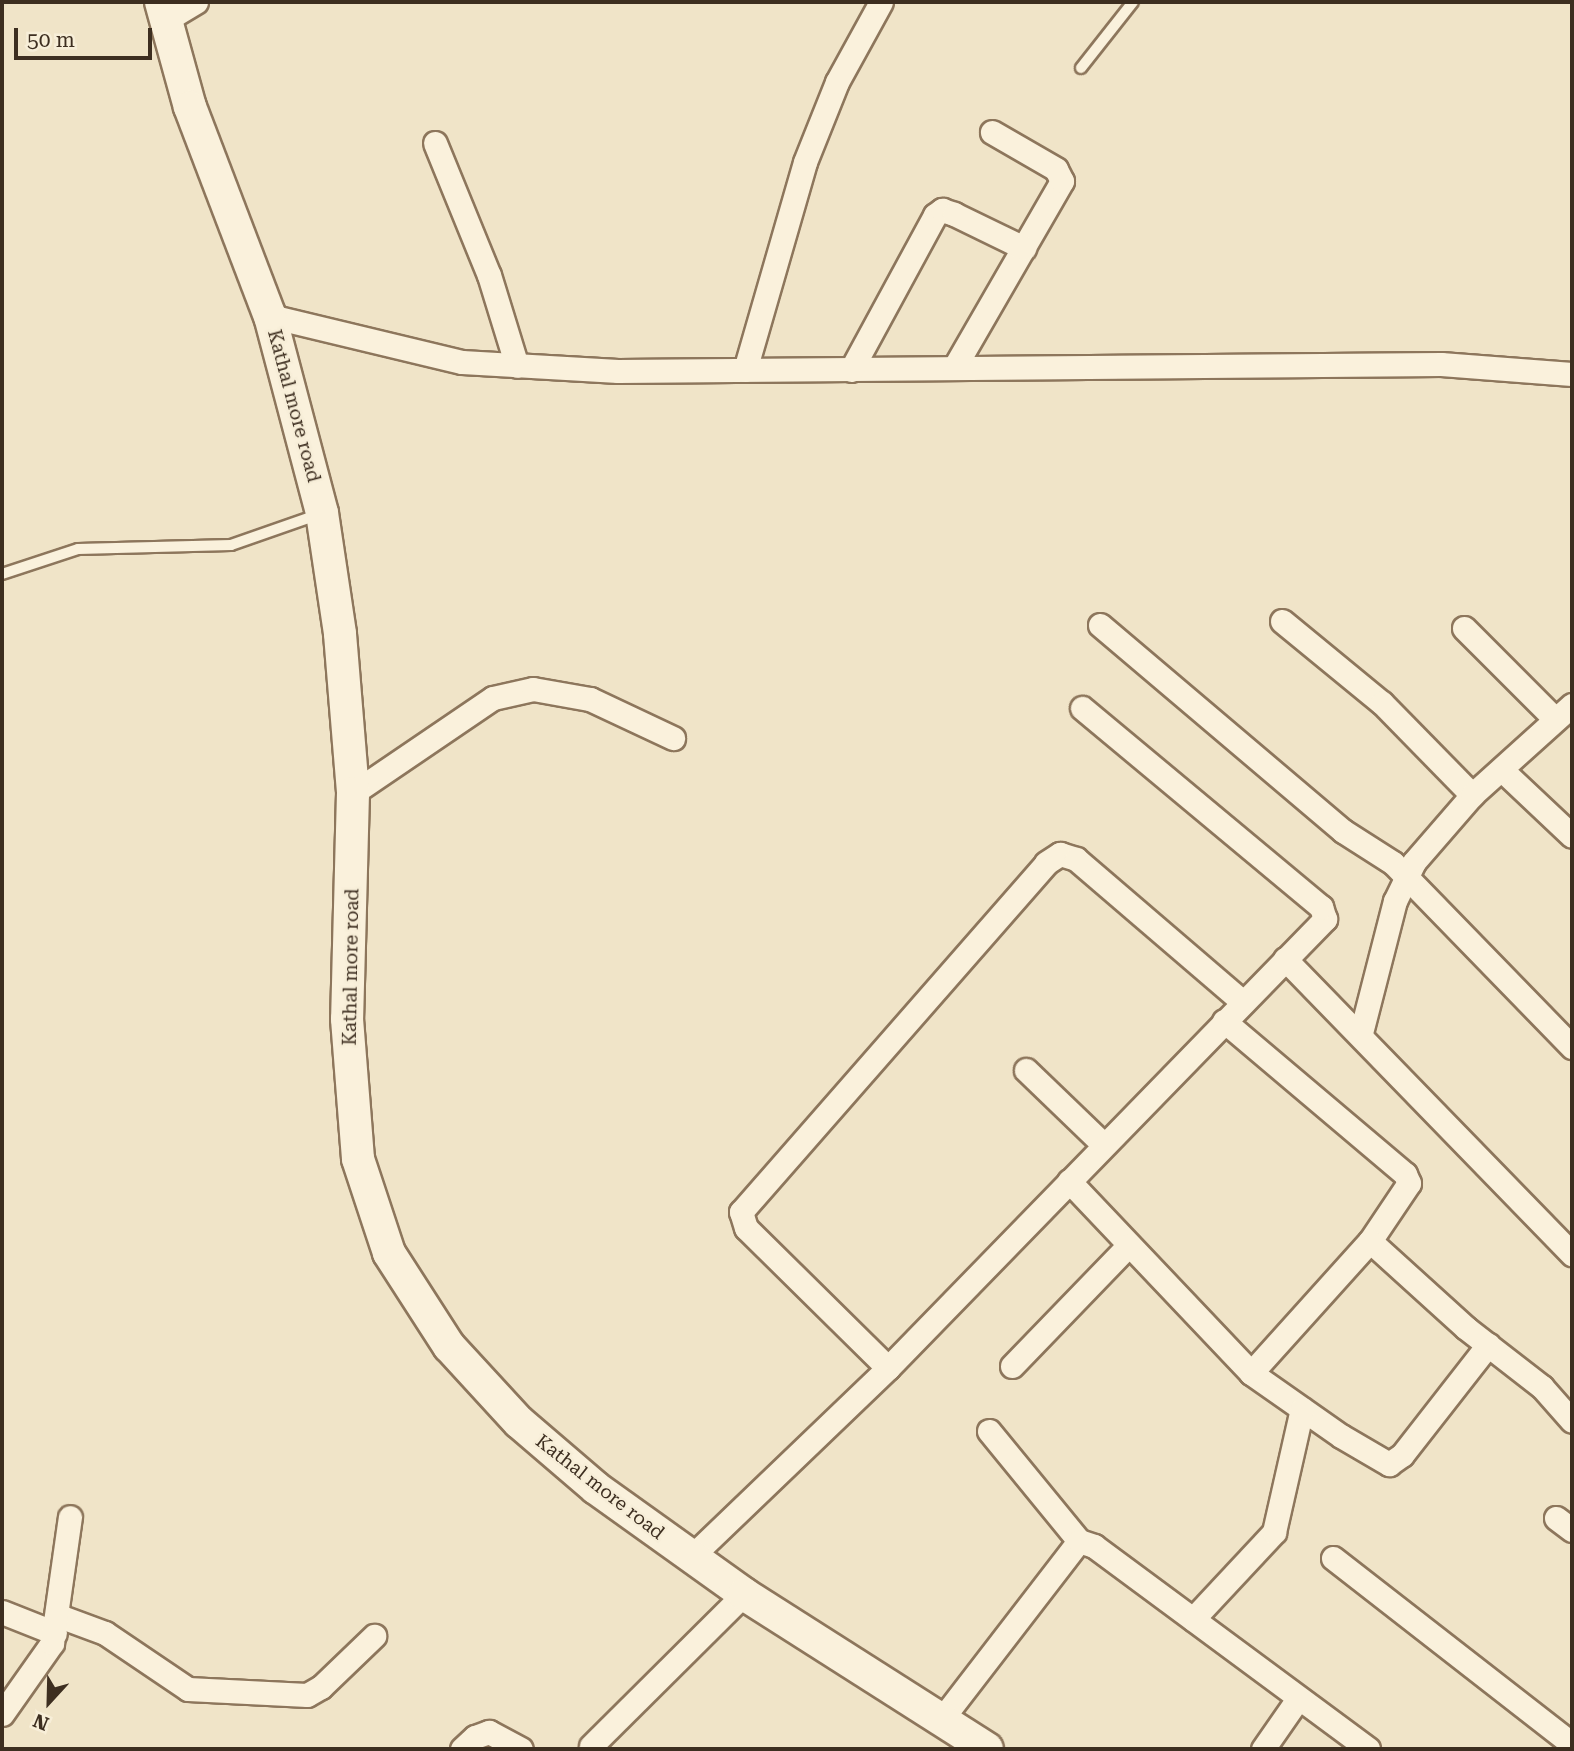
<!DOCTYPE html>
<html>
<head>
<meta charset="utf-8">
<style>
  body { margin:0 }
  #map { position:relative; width:1574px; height:1751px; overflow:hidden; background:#f0e4c8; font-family:"Roboto Serif",serif }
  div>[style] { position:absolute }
  .roads { filter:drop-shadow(2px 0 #8d765c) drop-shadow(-2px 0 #8d765c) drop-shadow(0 2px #8d765c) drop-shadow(0 -2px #8d765c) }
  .lane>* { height:10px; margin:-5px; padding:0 5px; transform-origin:5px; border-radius:5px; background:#faf1dc }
  .street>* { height:23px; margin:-11.5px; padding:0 11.5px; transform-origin:11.5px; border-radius:11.5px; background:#faf1dc }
  .secondary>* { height:32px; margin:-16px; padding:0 16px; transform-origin:16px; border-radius:16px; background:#faf1dc }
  span { translate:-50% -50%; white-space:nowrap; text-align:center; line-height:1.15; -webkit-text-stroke:5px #f7eed8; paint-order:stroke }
  .street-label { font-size:19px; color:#3d2e20 }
  .frame { position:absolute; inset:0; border:4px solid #3d2e20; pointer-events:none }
  .north { position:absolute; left:14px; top:1667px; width:70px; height:70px; -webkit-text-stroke:5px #f7eed8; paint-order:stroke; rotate:202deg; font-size:19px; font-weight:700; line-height:28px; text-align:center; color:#3d2e20 }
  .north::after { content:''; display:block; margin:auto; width:24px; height:32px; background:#3d2e20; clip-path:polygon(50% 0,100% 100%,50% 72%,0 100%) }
  .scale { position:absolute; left:14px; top:28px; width:138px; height:32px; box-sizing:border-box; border:4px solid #3d2e20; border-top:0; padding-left:9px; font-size:21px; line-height:24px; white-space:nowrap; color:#3d2e20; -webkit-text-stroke:5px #f7eed8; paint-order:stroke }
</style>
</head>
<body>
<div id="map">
  <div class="roads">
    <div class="lane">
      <i style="left:1081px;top:68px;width:84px;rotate:-51.8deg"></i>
      <i style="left:2px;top:574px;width:80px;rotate:-18.2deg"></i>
      <i style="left:78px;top:549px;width:153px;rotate:-1.5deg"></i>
      <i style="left:231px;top:545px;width:94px;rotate:-19.2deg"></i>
    </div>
    <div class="street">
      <i style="left:166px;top:20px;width:35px;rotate:-31deg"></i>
      <i style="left:435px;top:143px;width:143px;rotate:67.8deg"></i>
      <i style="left:489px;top:275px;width:95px;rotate:72.9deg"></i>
      <i style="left:270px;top:316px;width:197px;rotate:13.5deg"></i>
      <i style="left:462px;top:362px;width:156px;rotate:3.3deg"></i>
      <i style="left:618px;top:371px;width:823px;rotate:-0.49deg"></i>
      <i style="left:1441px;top:364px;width:131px;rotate:4.4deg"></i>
      <i style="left:954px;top:368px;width:216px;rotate:-60deg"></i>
      <i style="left:1062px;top:181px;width:13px;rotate:-117deg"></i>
      <i style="left:1056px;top:169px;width:74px;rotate:-150deg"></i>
      <i style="left:745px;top:370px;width:216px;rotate:-73.9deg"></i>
      <i style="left:805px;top:162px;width:86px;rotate:-68.2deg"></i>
      <i style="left:837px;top:82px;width:91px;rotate:-61.2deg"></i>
      <i style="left:851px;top:370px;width:176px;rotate:-61.5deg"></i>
      <i style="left:935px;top:215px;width:9px;rotate:-36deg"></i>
      <i style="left:942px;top:210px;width:13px;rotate:18deg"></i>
      <i style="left:954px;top:214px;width:78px;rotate:25.9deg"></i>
      <i style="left:1282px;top:621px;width:129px;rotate:39.4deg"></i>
      <i style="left:1382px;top:703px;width:129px;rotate:45.6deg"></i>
      <i style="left:1100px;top:625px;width:319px;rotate:40.3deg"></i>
      <i style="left:1343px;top:831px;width:59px;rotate:32.6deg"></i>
      <i style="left:1393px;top:863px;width:257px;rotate:45.8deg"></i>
      <i style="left:1464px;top:628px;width:127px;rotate:45deg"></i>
      <i style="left:1502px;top:770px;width:96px;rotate:43.3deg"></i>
      <i style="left:353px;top:793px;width:169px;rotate:-34.2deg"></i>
      <i style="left:493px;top:698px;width:41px;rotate:-12.7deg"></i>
      <i style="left:533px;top:689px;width:58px;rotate:10deg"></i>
      <i style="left:590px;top:699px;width:92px;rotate:25.2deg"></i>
      <i style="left:1285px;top:959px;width:412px;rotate:45.8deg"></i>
      <i style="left:1224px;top:1021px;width:237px;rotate:40.2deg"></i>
      <i style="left:1405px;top:1174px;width:10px;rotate:66deg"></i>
      <i style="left:1409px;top:1183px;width:70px;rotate:123.9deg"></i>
      <i style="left:1361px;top:1033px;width:136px;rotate:-75.6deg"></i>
      <i style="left:1395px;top:901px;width:43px;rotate:-64deg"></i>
      <i style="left:1414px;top:862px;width:89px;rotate:-49.1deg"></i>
      <i style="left:1472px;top:795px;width:135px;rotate:-42deg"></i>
      <i style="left:1026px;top:1070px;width:108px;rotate:43.9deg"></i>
      <i style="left:1069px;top:1181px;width:265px;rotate:46.5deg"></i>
      <i style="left:1251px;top:1373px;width:178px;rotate:-48deg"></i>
      <i style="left:1370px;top:1241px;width:130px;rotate:42.2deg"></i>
      <i style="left:1466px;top:1328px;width:96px;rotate:37.8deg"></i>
      <i style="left:1542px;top:1387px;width:45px;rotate:48.6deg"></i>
      <i style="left:1012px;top:1366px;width:167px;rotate:-46deg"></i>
      <i style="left:888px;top:1368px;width:199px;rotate:-135.4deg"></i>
      <i style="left:746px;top:1228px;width:17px;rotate:-107deg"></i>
      <i style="left:741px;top:1212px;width:463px;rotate:-48.8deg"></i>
      <i style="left:1046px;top:863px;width:17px;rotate:-33deg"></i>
      <i style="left:1060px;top:854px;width:17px;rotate:17deg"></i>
      <i style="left:1076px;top:859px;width:220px;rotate:40.6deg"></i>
      <i style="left:1251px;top:1373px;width:110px;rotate:35deg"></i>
      <i style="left:1341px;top:1436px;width:56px;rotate:30.3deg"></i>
      <i style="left:1389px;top:1464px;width:16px;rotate:-35deg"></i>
      <i style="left:1402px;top:1455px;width:140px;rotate:-52deg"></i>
      <i style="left:989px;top:1431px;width:142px;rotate:50.7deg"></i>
      <i style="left:1556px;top:1518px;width:20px;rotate:37deg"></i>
      <i style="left:691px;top:1557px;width:273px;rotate:-43.8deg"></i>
      <i style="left:888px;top:1368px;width:627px;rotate:-45.78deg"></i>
      <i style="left:1325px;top:919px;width:13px;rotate:-108deg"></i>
      <i style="left:1321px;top:907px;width:311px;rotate:-140.2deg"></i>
      <i style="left:1333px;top:1558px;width:303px;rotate:37.9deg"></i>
      <i style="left:2px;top:1612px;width:57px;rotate:21.6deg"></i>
      <i style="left:59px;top:1616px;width:49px;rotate:20.3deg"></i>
      <i style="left:105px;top:1633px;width:100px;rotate:34deg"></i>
      <i style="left:188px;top:1689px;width:119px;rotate:2.9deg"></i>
      <i style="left:307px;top:1695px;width:16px;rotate:-30deg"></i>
      <i style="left:321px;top:1687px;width:74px;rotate:-43.9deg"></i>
      <i style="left:1193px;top:1619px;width:119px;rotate:-47deg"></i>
      <i style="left:1274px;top:1532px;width:126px;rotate:-77.2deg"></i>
      <i style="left:2px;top:1714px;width:87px;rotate:-54.8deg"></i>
      <i style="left:52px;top:1643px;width:127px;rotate:-81.9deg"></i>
      <i style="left:941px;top:1720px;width:226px;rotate:-52.4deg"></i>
      <i style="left:1079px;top:1541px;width:16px;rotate:18deg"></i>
      <i style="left:1094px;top:1546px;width:341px;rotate:36.5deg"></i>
      <i style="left:591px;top:1746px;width:216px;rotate:-44.8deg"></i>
      <i style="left:462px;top:1749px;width:18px;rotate:-43deg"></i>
      <i style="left:475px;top:1737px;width:15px;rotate:-20deg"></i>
      <i style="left:489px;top:1732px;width:36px;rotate:28deg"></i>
      <i style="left:1263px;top:1749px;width:60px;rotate:-55.2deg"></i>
    </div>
    <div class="secondary">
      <i style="left:161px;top:2px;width:109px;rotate:74.6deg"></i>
      <i style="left:190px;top:107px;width:224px;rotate:69.1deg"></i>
      <i style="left:270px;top:316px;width:204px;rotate:75.2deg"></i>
      <i style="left:322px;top:513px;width:122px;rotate:81.5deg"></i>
      <i style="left:340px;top:634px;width:160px;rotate:85.3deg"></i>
      <i style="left:353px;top:793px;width:226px;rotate:91.5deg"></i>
      <i style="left:347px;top:1019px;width:140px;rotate:85.5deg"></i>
      <i style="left:358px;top:1159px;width:99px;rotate:71.7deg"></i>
      <i style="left:389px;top:1253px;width:111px;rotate:57.2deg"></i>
      <i style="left:449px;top:1346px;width:103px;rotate:47.4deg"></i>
      <i style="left:519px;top:1422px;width:101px;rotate:40.6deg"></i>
      <i style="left:596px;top:1488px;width:182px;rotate:35.6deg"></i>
      <i style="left:744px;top:1594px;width:288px;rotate:32.5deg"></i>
    </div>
  </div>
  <div class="street-label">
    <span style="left:294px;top:406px;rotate:75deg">Kathal more road</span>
    <span style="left:351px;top:967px;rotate:-89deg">Kathal more road</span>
    <span style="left:600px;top:1487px;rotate:38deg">Kathal more road</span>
  </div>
  <div class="frame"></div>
  <div class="north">N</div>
  <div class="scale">50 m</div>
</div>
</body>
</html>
